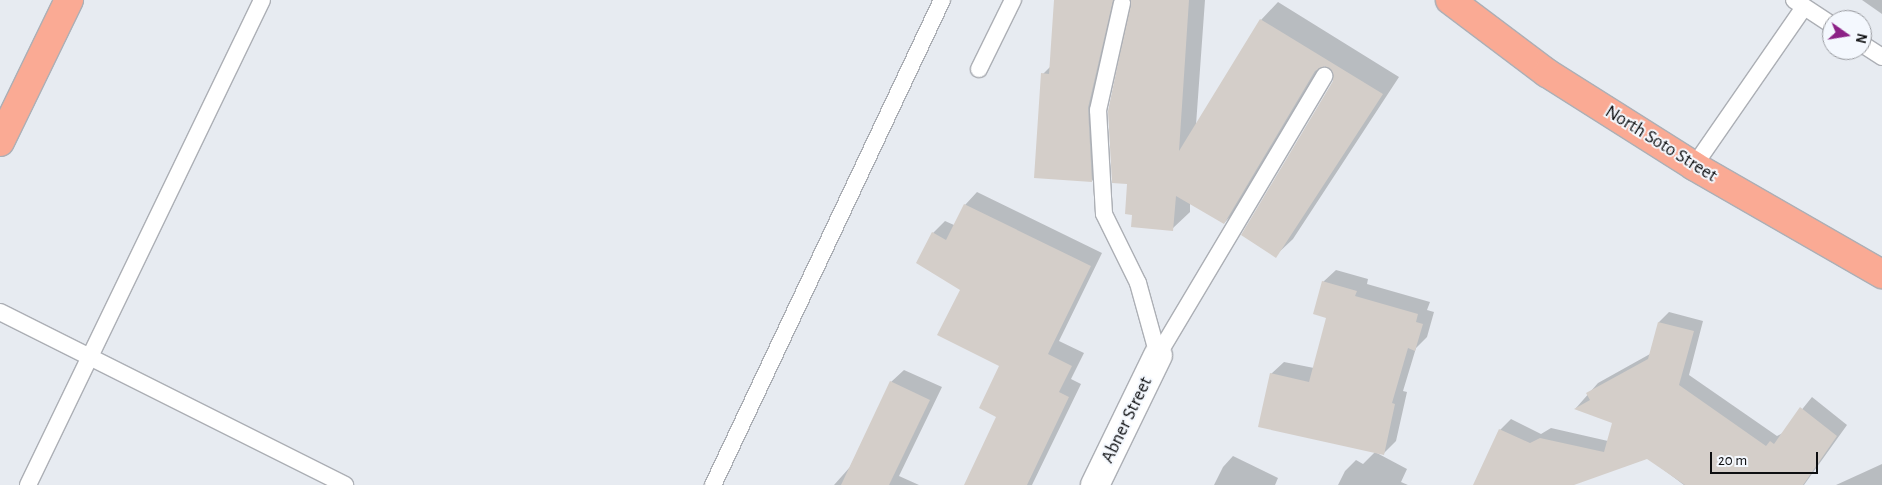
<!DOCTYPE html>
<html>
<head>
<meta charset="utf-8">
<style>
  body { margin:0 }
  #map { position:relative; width:1882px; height:485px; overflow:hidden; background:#e7ebf1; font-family:"Alegreya Sans",sans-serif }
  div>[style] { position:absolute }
  .shadow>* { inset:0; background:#0003 }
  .building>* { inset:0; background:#d4cec9 }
  .roads { filter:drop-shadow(1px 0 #acafb5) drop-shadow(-1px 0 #acafb5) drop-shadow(0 1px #acafb5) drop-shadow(0 -1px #acafb5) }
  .service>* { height:16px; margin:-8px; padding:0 8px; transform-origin:8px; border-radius:8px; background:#fff }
  .minor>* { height:28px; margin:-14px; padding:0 14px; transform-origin:14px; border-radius:14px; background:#fff }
  .primary>* { height:28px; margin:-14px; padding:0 14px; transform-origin:14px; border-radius:14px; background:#faaa94 }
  span { translate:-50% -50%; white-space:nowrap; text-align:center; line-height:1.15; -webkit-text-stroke:4px #f4f8fe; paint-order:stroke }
  .street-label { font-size:19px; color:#0d0e10 }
  .north { position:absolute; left:1822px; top:10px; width:50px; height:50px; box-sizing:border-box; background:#f4f8fe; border:1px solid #989a9f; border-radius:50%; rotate:103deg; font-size:14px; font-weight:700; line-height:20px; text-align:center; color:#0d0e10 }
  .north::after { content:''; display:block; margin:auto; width:18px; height:22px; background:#8c2186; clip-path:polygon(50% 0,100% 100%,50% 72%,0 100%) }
  .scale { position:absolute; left:1710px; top:452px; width:108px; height:22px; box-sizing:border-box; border:2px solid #0d0e10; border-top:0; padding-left:6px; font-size:15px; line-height:18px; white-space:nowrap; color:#0d0e10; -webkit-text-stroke:4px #f4f8fe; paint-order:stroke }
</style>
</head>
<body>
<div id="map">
  <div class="shadow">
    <i style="clip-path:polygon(1055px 0,1125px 0,1105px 90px,1109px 164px,1092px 181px,1043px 74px,1051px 66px)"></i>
    <i style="clip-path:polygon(1133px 0,1205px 0,1196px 125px,1261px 20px,1278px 2px,1399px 77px,1293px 239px,1275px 256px,1334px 81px,1334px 71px,1324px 66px,1241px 206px,1224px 223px,1190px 203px,1190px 212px,1172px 229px,1134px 214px,1129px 183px)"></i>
    <i style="clip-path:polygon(1862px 0,1882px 0,1882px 14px)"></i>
    <i style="clip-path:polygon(977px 192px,1102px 253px,1059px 341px,1084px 353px,1071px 379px,1081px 384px,1032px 485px,965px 485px,998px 416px,1001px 365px,933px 233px,945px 221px,954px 225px,965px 205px)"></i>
    <i style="clip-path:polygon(1336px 270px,1368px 279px,1367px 284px,1430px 302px,1427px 310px,1434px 312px,1427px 337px,1416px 348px,1403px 391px,1407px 392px,1396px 441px,1383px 454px,1271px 374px,1284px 362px,1314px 368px,1328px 318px,1323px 282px)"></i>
    <i style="clip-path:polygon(1669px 312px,1703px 321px,1689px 375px,1777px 436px,1783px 433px,1812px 397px,1847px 425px,1804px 485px,1684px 485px,1648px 458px,1570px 485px,1474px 485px,1500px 430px,1511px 419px,1541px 434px,1551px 428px,1608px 441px,1614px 422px,1576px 408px,1598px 383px,1650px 354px,1659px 322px)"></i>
    <i style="clip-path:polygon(904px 370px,942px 387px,899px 476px,919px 485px,834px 485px,850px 467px,891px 382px)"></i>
    <i style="clip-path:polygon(1375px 452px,1407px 469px,1401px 482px,1408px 485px,1338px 485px,1345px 471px,1356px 460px,1363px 464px)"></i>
    <i style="clip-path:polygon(1233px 456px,1278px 478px,1275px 485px,1214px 485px,1223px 467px)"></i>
    <i style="clip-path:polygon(1882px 464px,1882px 485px,1836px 485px)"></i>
  </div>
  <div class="building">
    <i style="clip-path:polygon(1054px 0,1113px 0,1088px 108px,1092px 182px,1034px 178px,1041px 73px,1049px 74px)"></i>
    <i style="clip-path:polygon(1131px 0,1189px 0,1179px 151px,1260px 19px,1383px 94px,1276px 258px,1241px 235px,1333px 81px,1333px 72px,1325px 66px,1315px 71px,1224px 224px,1176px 196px,1173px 231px,1131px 227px,1132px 215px,1125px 214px,1127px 184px,1112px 183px,1108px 111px)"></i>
    <i style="clip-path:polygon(964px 204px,1091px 266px,1048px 354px,1072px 366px,1059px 392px,1069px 397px,1027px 485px,964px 485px,996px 417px,979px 408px,999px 366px,937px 335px,960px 290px,916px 263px,932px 232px,946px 240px)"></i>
    <i style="clip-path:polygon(1322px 281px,1357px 291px,1355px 296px,1418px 314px,1416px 322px,1423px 324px,1415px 351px,1408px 348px,1392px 403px,1395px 404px,1384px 455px,1258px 427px,1270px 373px,1309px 382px,1326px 318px,1313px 314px)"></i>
    <i style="clip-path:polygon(1658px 322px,1694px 331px,1679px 385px,1766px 446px,1770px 441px,1774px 444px,1800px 407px,1837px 436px,1803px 485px,1685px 485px,1647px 459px,1574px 485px,1473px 485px,1499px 429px,1530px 443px,1540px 438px,1604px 452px,1612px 423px,1574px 409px,1590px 400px,1586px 393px,1648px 359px)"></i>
    <i style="clip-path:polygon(890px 381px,930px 400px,889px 485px,841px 485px)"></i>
  </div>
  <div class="roads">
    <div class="service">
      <i style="left:1794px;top:0;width:45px;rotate:33.3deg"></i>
      <i style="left:1122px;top:3px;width:110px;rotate:102.6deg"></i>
      <i style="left:1098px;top:110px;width:104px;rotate:86.7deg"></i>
      <i style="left:1104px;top:214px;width:77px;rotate:63.8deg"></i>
      <i style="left:1138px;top:283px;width:75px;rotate:74.5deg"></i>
      <i style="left:1862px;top:44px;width:24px;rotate:33deg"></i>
      <i style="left:979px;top:69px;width:77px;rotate:-63.8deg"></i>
      <i style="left:1694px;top:166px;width:193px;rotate:-55.3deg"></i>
      <i style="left:0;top:312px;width:386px;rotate:26.6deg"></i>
      <i style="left:1158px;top:355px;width:325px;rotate:-59.2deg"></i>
      <i style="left:28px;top:485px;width:538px;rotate:-64.24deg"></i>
      <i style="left:713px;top:485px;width:536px;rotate:-64.72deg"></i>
    </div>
    <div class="minor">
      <i style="left:1095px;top:485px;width:144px;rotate:-64.1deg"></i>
    </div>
    <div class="primary">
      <i style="left:1450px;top:0;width:121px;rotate:37deg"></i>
      <i style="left:1547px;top:73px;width:174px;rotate:32.3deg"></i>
      <i style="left:1694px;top:166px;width:217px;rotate:29.9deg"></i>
      <i style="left:0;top:142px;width:158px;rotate:-64.1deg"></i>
    </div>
  </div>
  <div class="street-label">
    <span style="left:1661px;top:144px;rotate:32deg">North Soto Street</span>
    <span style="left:1127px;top:420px;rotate:-64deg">Abner Street</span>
  </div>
  <div class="north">N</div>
  <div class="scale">20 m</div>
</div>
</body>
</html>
